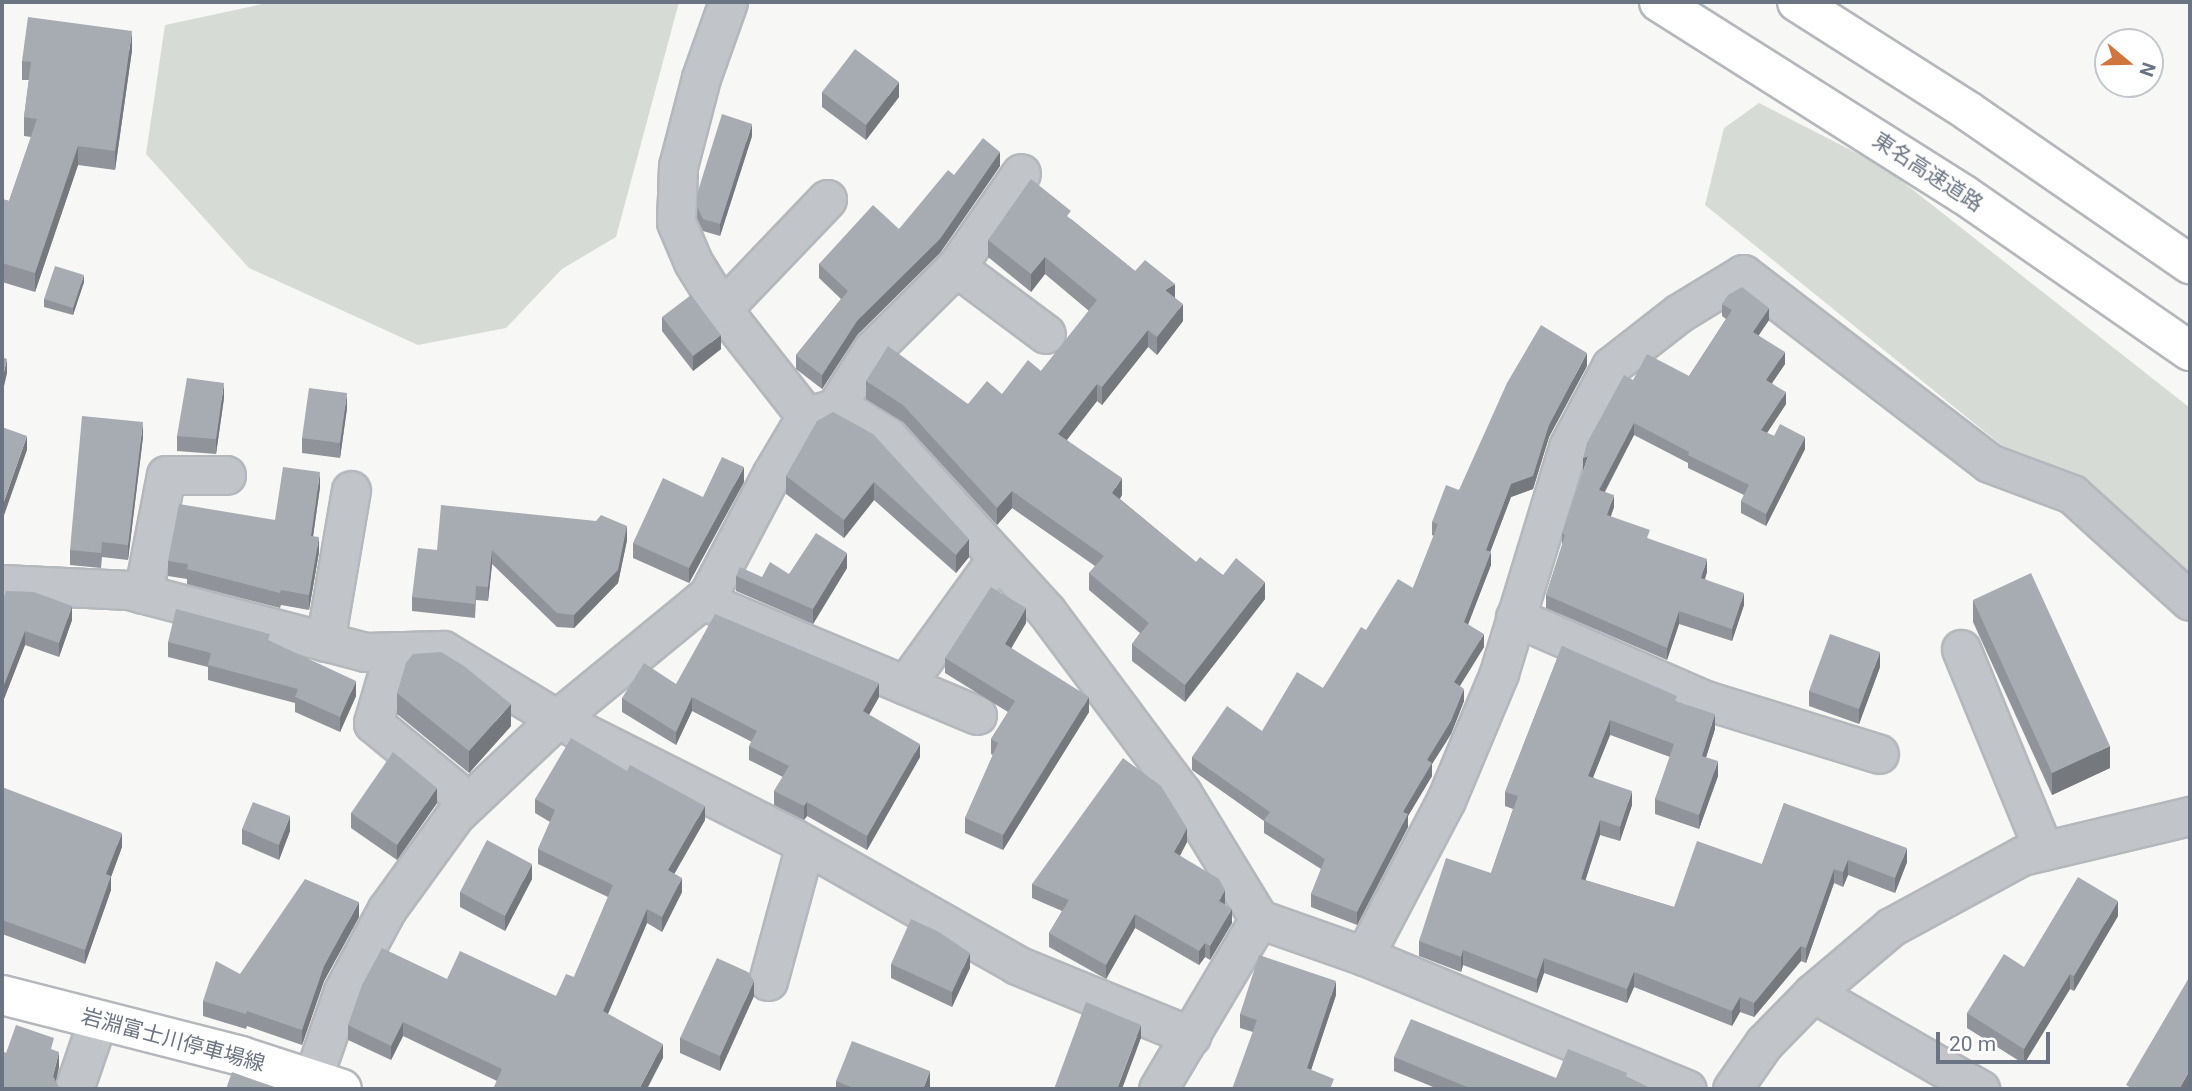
<!DOCTYPE html>
<html>
<head>
<meta charset="utf-8">
<style>
  body { margin:0 }
  #map { position:relative; width:2192px; height:1091px; overflow:hidden; background:#f7f7f5; font-family:Roboto,"Noto Sans JP",sans-serif }
  div>[style] { position:absolute }
  .green>* { inset:0; background:#d6dcd5 }
  .roads { filter:drop-shadow(2px 0 #b4b7bc) drop-shadow(-2px 0 #b4b7bc) drop-shadow(0 2px #b4b7bc) drop-shadow(0 -2px #b4b7bc) }
  .minor>* { height:37px; margin:-18.5px; padding:0 18.5px; transform-origin:18.5px; border-radius:18.5px; background:#c1c4c8 }
  .secondary>* { height:38px; margin:-19px; padding:0 19px; transform-origin:19px; border-radius:19px; background:#fff }
  .motorway>* { height:38px; margin:-19px; padding:0 19px; transform-origin:19px; border-radius:19px; background:#fff }
  .wall>* { inset:0; background:#90949a }
  .shaded-wall>* { inset:0; background:#75787d }
  .building>* { inset:0; background:#a7acb3 }
  span { translate:-50% -50%; white-space:nowrap; text-align:center; line-height:1.15; -webkit-text-stroke:7px #fff; paint-order:stroke }
  .street-label { font-size:21px; color:#6a7482 }
  .frame { position:absolute; inset:0; border:4px solid #6a7482; pointer-events:none }
  .north { position:absolute; left:2094px; top:28px; width:70px; height:70px; box-sizing:border-box; background:#fff; border:2px solid #c3c7cd; border-radius:50%; rotate:109deg; font-size:19px; font-weight:700; line-height:28px; text-align:center; color:#6a7482 }
  .north::after { content:''; display:block; margin:auto; width:24px; height:32px; background:#cf753d; clip-path:polygon(50% 0,100% 100%,50% 72%,0 100%) }
  .scale { position:absolute; left:1936px; top:1032px; width:114px; height:32px; box-sizing:border-box; border:4px solid #6a7482; border-top:0; padding-left:9px; font-size:21px; line-height:24px; white-space:nowrap; color:#6a7482; -webkit-text-stroke:5px #fff; paint-order:stroke }
</style>
</head>
<body>
<div id="map">
  <div class="green">
    <i style="clip-path:polygon(272px 2px,679px 2px,616px 237px,562px 269px,506px 328px,418px 345px,249px 268px,146px 154px,165px 25px)"></i>
    <i style="clip-path:polygon(1759px 103px,1884px 167px,2190px 408px,2190px 585px,2006px 449px,1705px 205px,1724px 128px)"></i>
  </div>
  <div class="roads">
    <div class="minor">
      <i style="left:728px;top:2px;width:81px;rotate:109.6deg"></i>
      <i style="left:701px;top:78px;width:91px;rotate:104.6deg"></i>
      <i style="left:678px;top:166px;width:56px;rotate:92deg"></i>
      <i style="left:676px;top:222px;width:43px;rotate:67deg"></i>
      <i style="left:693px;top:262px;width:55px;rotate:58.3deg"></i>
      <i style="left:722px;top:309px;width:136px;rotate:51.9deg"></i>
      <i style="left:956px;top:267px;width:112px;rotate:36.7deg"></i>
      <i style="left:722px;top:309px;width:152px;rotate:-46.3deg"></i>
      <i style="left:835px;top:408px;width:69px;rotate:-57.5deg"></i>
      <i style="left:872px;top:350px;width:118px;rotate:-44.7deg"></i>
      <i style="left:956px;top:267px;width:114px;rotate:-55.3deg"></i>
      <i style="left:2px;top:584px;width:127px;rotate:2.7deg"></i>
      <i style="left:129px;top:590px;width:244px;rotate:14.7deg"></i>
      <i style="left:365px;top:652px;width:78px;rotate:-1.5deg"></i>
      <i style="left:443px;top:650px;width:133px;rotate:31.2deg"></i>
      <i style="left:557px;top:719px;width:263px;rotate:26.7deg"></i>
      <i style="left:792px;top:837px;width:259px;rotate:29.6deg"></i>
      <i style="left:1017px;top:965px;width:188px;rotate:22.2deg"></i>
      <i style="left:143px;top:594px;width:121px;rotate:-79.1deg"></i>
      <i style="left:166px;top:475px;width:60px"></i>
      <i style="left:702px;top:600px;width:298px;rotate:22.7deg"></i>
      <i style="left:1515px;top:617px;width:207px;rotate:23.6deg"></i>
      <i style="left:1705px;top:700px;width:182px;rotate:17.2deg"></i>
      <i style="left:325px;top:642px;width:154px;rotate:-80.3deg"></i>
      <i style="left:1961px;top:649px;width:218px;rotate:67.7deg"></i>
      <i style="left:394px;top:651px;width:75px;rotate:106.3deg"></i>
      <i style="left:373px;top:723px;width:124px;rotate:39.5deg"></i>
      <i style="left:905px;top:685px;width:157px;rotate:-54.1deg"></i>
      <i style="left:1364px;top:956px;width:176px;rotate:-62.3deg"></i>
      <i style="left:1446px;top:800px;width:138px;rotate:-67.3deg"></i>
      <i style="left:1499px;top:673px;width:236px;rotate:-73deg"></i>
      <i style="left:1568px;top:447px;width:92px;rotate:-62deg"></i>
      <i style="left:1611px;top:366px;width:86px;rotate:-37.9deg"></i>
      <i style="left:1679px;top:313px;width:75px;rotate:-31.4deg"></i>
      <i style="left:1743px;top:274px;width:310px;rotate:37.5deg"></i>
      <i style="left:1989px;top:463px;width:89px;rotate:20.5deg"></i>
      <i style="left:2072px;top:494px;width:159px;rotate:42.2deg"></i>
      <i style="left:768px;top:981px;width:141px;rotate:-74.8deg"></i>
      <i style="left:1813px;top:993px;width:193px;rotate:29.9deg"></i>
      <i style="left:74px;top:1089px;width:74px;rotate:-71.1deg"></i>
      <i style="left:309px;top:1089px;width:104px;rotate:-70.9deg"></i>
      <i style="left:343px;top:991px;width:93px;rotate:-61.8deg"></i>
      <i style="left:387px;top:909px;width:116px;rotate:-54.1deg"></i>
      <i style="left:455px;top:815px;width:140px;rotate:-43.3deg"></i>
      <i style="left:557px;top:719px;width:195px;rotate:-39.4deg"></i>
      <i style="left:708px;top:595px;width:136px;rotate:-62.3deg"></i>
      <i style="left:771px;top:475px;width:69px;rotate:-59.3deg"></i>
      <i style="left:806px;top:416px;width:30px;rotate:-15deg"></i>
      <i style="left:835px;top:408px;width:25px;rotate:23deg"></i>
      <i style="left:858px;top:418px;width:34px;rotate:32deg"></i>
      <i style="left:887px;top:436px;width:238px;rotate:47.7deg"></i>
      <i style="left:1047px;top:612px;width:226px;rotate:53.3deg"></i>
      <i style="left:1182px;top:793px;width:148px;rotate:58.6deg"></i>
      <i style="left:1259px;top:919px;width:111px;rotate:19.4deg"></i>
      <i style="left:1364px;top:956px;width:349px;rotate:22.4deg"></i>
      <i style="left:1158px;top:1089px;width:198px;rotate:-59.3deg"></i>
      <i style="left:1732px;top:1089px;width:56px;rotate:-55.2deg"></i>
      <i style="left:1764px;top:1043px;width:70px;rotate:-45.6deg"></i>
      <i style="left:1813px;top:993px;width:102px;rotate:-40.2deg"></i>
      <i style="left:1891px;top:927px;width:149px;rotate:-28.5deg"></i>
      <i style="left:2022px;top:856px;width:173px;rotate:-13.4deg"></i>
    </div>
    <div class="secondary">
      <i style="left:2px;top:995px;width:247px;rotate:14.3deg"></i>
      <i style="left:241px;top:1056px;width:106px;rotate:18.1deg"></i>
    </div>
    <div class="motorway">
      <i style="left:1659px;top:2px;width:360px;rotate:32.3deg"></i>
      <i style="left:1963px;top:194px;width:276px;rotate:34.7deg"></i>
      <i style="left:1797px;top:2px;width:203px;rotate:32.5deg"></i>
      <i style="left:1968px;top:111px;width:270px;rotate:34.6deg"></i>
    </div>
  </div>
  <div class="wall">
    <i style="clip-path:polygon(132px 50px,115px 170px,78px 165px,35px 292px,2px 282px,2px 199px,9px 201px,31px 137px,24px 136px,24px 117px,29px 80px,22px 80px,22px 61px)"></i>
    <i style="clip-path:polygon(822px 92px,899px 97px,866px 140px,822px 107px)"></i>
    <i style="clip-path:polygon(752px 136px,720px 236px,703px 231px,697px 218px,698px 191px)"></i>
    <i style="clip-path:polygon(1000px 166px,940px 253px,857px 335px,822px 389px,796px 369px,796px 355px,841px 299px,819px 278px,819px 264px,899px 229px,954px 175px)"></i>
    <i style="clip-path:polygon(1071px 219px,1135px 271px,1175px 298px,1183px 321px,1157px 355px,1148px 347px,1102px 405px,1097px 401px,1067px 440px,1122px 495px,1120px 499px,1196px 562px,1223px 575px,1265px 599px,1185px 702px,1132px 661px,1132px 644px,1140px 633px,1089px 590px,1089px 573px,1095px 566px,1012px 508px,997px 525px,903px 422px,866px 399px,866px 381px,968px 404px,1002px 394px,1041px 371px,1089px 311px,1045px 274px,1031px 292px,988px 257px,988px 240px)"></i>
    <i style="clip-path:polygon(84px 282px,73px 315px,44px 307px,44px 299px)"></i>
    <i style="clip-path:polygon(1722px 304px,1769px 320px,1758px 335px,1785px 364px,1772px 383px,1786px 404px,1767px 433px,1805px 449px,1766px 526px,1741px 513px,1741px 501px,1744px 495px,1688px 468px,1688px 463px,1634px 435px,1605px 492px,1614px 507px,1610px 517px,1707px 572px,1705px 579px,1744px 605px,1732px 641px,1679px 624px,1667px 660px,1546px 608px,1546px 595px,1562px 546px,1562px 533px,1633px 380px,1689px 376px,1726px 319px,1722px 316px)"></i>
    <i style="clip-path:polygon(662px 317px,721px 349px,693px 371px,662px 331px)"></i>
    <i style="clip-path:polygon(1587px 366px,1549px 437px,1533px 489px,1511px 497px,1490px 552px,1491px 565px,1468px 624px,1484px 647px,1460px 686px,1464px 701px,1451px 734px,1432px 764px,1432px 776px,1408px 816px,1408px 827px,1357px 925px,1311px 907px,1311px 894px,1321px 869px,1264px 833px,1264px 821px,1192px 770px,1192px 757px,1262px 731px,1323px 688px,1366px 630px,1413px 588px,1434px 536px,1432px 535px,1432px 522px,1459px 490px)"></i>
    <i style="clip-path:polygon(224px 398px,216px 454px,177px 451px,177px 436px)"></i>
    <i style="clip-path:polygon(347px 408px,340px 458px,302px 453px,302px 438px)"></i>
    <i style="clip-path:polygon(873px 434px,969px 557px,956px 573px,874px 500px,844px 538px,786px 494px,786px 476px)"></i>
    <i style="clip-path:polygon(143px 437px,128px 560px,102px 557px,101px 568px,70px 565px,70px 550px)"></i>
    <i style="clip-path:polygon(744px 482px,689px 583px,633px 558px,633px 543px,703px 497px)"></i>
    <i style="clip-path:polygon(320px 487px,313px 536px,319px 552px,309px 610px,281px 605px,280px 608px,187px 584px,187px 579px,168px 576px,168px 561px,275px 520px)"></i>
    <i style="clip-path:polygon(627px 540px,618px 583px,574px 628px,557px 627px,492px 564px,488px 601px,476px 600px,475px 618px,412px 611px,412px 597px,437px 550px)"></i>
    <i style="clip-path:polygon(847px 568px,813px 624px,736px 591px,736px 576px,762px 577px)"></i>
    <i style="clip-path:polygon(1973px 600px,2110px 768px,2052px 795px,1973px 622px)"></i>
    <i style="clip-path:polygon(2px 604px,72px 620px,59px 657px,25px 645px,2px 704px)"></i>
    <i style="clip-path:polygon(1026px 623px,1011px 648px,1089px 712px,1003px 850px,965px 833px,965px 818px,993px 755px,991px 754px,991px 739px,1008px 712px,945px 673px,945px 658px)"></i>
    <i style="clip-path:polygon(270px 641px,356px 696px,340px 732px,295px 712px,295px 703px,208px 680px,208px 667px,168px 657px,168px 642px)"></i>
    <i style="clip-path:polygon(1562px 646px,1677px 702px,1715px 729px,1706px 757px,1718px 776px,1699px 829px,1655px 814px,1655px 799px,1670px 757px,1610px 735px,1593px 777px,1632px 805px,1620px 841px,1600px 835px,1585px 880px,1674px 907px,1762px 864px,1784px 803px,1907px 862px,1895px 893px,1848px 875px,1843px 887px,1834px 883px,1806px 963px,1801px 961px,1754px 1017px,1740px 1012px,1732px 1026px,1634px 987px,1627px 1003px,1544px 973px,1537px 993px,1463px 965px,1461px 972px,1419px 956px,1419px 941px,1491px 873px,1513px 809px,1505px 806px,1505px 792px)"></i>
    <i style="clip-path:polygon(1880px 667px,1859px 724px,1809px 706px,1809px 691px)"></i>
    <i style="clip-path:polygon(676px 684px,879px 697px,869px 715px,920px 757px,867px 850px,807px 816px,804px 820px,774px 805px,774px 791px,783px 777px,749px 760px,749px 746px,752px 742px,692px 711px,676px 745px,622px 712px,622px 698px)"></i>
    <i style="clip-path:polygon(397px 693px,511px 726px,469px 773px,397px 714px)"></i>
    <i style="clip-path:polygon(2px 787px,122px 847px,111px 877px,111px 890px,85px 964px,2px 934px)"></i>
    <i style="clip-path:polygon(535px 799px,705px 820px,674px 874px,682px 892px,662px 932px,647px 923px,608px 1014px,663px 1058px,497px 1081px,403px 1036px,391px 1060px,348px 1040px,348px 1025px,447px 979px,556px 996px,574px 977px,608px 897px,538px 864px,538px 849px,550px 822px,535px 813px)"></i>
    <i style="clip-path:polygon(437px 803px,397px 860px,351px 828px,351px 813px)"></i>
    <i style="clip-path:polygon(242px 829px,290px 831px,279px 860px,242px 844px)"></i>
    <i style="clip-path:polygon(1187px 842px,1180px 856px,1225px 904px,1232px 923px,1210px 960px,1205px 957px,1199px 965px,1135px 928px,1106px 979px,1049px 947px,1049px 933px,1062px 911px,1032px 898px,1032px 884px)"></i>
    <i style="clip-path:polygon(532px 879px,505px 931px,460px 907px,460px 892px)"></i>
    <i style="clip-path:polygon(2118px 916px,2074px 991px,2070px 989px,2024px 1064px,1967px 1028px,1967px 1013px,2024px 967px)"></i>
    <i style="clip-path:polygon(359px 917px,324px 981px,302px 1045px,247px 1026px,246px 1029px,203px 1016px,203px 1001px,240px 974px)"></i>
    <i style="clip-path:polygon(891px 964px,970px 968px,952px 1007px,891px 978px)"></i>
    <i style="clip-path:polygon(1336px 995px,1311px 1070px,1334px 1089px,1253px 1032px,1240px 1028px,1240px 1014px)"></i>
    <i style="clip-path:polygon(754px 996px,720px 1071px,680px 1053px,680px 1038px)"></i>
    <i style="clip-path:polygon(1394px 1057px,1556px 1078px,1627px 1077px,1652px 1089px,1438px 1089px,1394px 1071px)"></i>
    <i style="clip-path:polygon(836px 1081px,930px 1089px,836px 1089px)"></i>
  </div>
  <div class="shaded-wall">
    <i style="clip-path:polygon(132px 31px,132px 50px,115px 170px,115px 151px)"></i>
    <i style="clip-path:polygon(899px 82px,899px 97px,866px 140px,866px 125px)"></i>
    <i style="clip-path:polygon(752px 124px,752px 136px,720px 236px,720px 224px)"></i>
    <i style="clip-path:polygon(78px 146px,78px 165px,35px 292px,35px 273px)"></i>
    <i style="clip-path:polygon(1000px 152px,1000px 166px,940px 253px,857px 335px,822px 389px,822px 375px,857px 321px)"></i>
    <i style="clip-path:polygon(1045px 257px,1045px 274px,1031px 292px,1031px 274px)"></i>
    <i style="clip-path:polygon(84px 275px,84px 282px,73px 315px,73px 308px)"></i>
    <i style="clip-path:polygon(1175px 284px,1175px 302px,1165px 290px)"></i>
    <i style="clip-path:polygon(1183px 304px,1183px 321px,1157px 355px,1157px 337px)"></i>
    <i style="clip-path:polygon(1769px 308px,1769px 320px,1753px 344px,1753px 332px)"></i>
    <i style="clip-path:polygon(1148px 330px,1148px 347px,1102px 405px,1102px 387px)"></i>
    <i style="clip-path:polygon(721px 335px,721px 349px,693px 371px,693px 356px)"></i>
    <i style="clip-path:polygon(1785px 352px,1785px 364px,1766px 392px,1766px 380px)"></i>
    <i style="clip-path:polygon(1587px 353px,1587px 366px,1549px 437px,1533px 489px,1511px 497px,1486px 563px,1486px 550px,1511px 484px,1549px 425px)"></i>
    <i style="clip-path:polygon(7px 359px,7px 373px,2px 395px,2px 381px)"></i>
    <i style="clip-path:polygon(224px 383px,224px 398px,216px 454px,216px 439px)"></i>
    <i style="clip-path:polygon(1097px 384px,1097px 401px,1058px 451px,1058px 434px)"></i>
    <i style="clip-path:polygon(1786px 392px,1786px 404px,1761px 442px,1761px 430px)"></i>
    <i style="clip-path:polygon(347px 393px,347px 408px,340px 458px,340px 443px)"></i>
    <i style="clip-path:polygon(143px 422px,143px 437px,128px 560px,128px 545px)"></i>
    <i style="clip-path:polygon(1634px 423px,1634px 435px,1599px 502px,1599px 490px)"></i>
    <i style="clip-path:polygon(27px 436px,27px 450px,2px 521px,2px 507px)"></i>
    <i style="clip-path:polygon(1805px 437px,1805px 449px,1766px 526px,1766px 514px)"></i>
    <i style="clip-path:polygon(1588px 456px,1583px 471px,1583px 458px)"></i>
    <i style="clip-path:polygon(744px 467px,744px 482px,689px 583px,689px 568px)"></i>
    <i style="clip-path:polygon(320px 472px,320px 487px,311px 551px,311px 536px)"></i>
    <i style="clip-path:polygon(1122px 478px,1122px 495px,1112px 510px,1112px 493px)"></i>
    <i style="clip-path:polygon(874px 482px,874px 500px,844px 538px,844px 520px)"></i>
    <i style="clip-path:polygon(1012px 491px,1012px 508px,997px 525px,997px 508px)"></i>
    <i style="clip-path:polygon(1614px 495px,1614px 507px,1607px 528px,1607px 515px)"></i>
    <i style="clip-path:polygon(627px 526px,627px 540px,618px 583px,574px 628px,574px 615px)"></i>
    <i style="clip-path:polygon(319px 537px,319px 552px,309px 610px,309px 595px)"></i>
    <i style="clip-path:polygon(969px 539px,969px 557px,956px 573px,956px 555px)"></i>
    <i style="clip-path:polygon(492px 550px,492px 564px,488px 601px,488px 587px)"></i>
    <i style="clip-path:polygon(1491px 552px,1491px 565px,1464px 635px,1464px 622px)"></i>
    <i style="clip-path:polygon(847px 553px,847px 568px,813px 624px,813px 609px)"></i>
    <i style="clip-path:polygon(1707px 559px,1707px 572px,1701px 590px,1701px 578px)"></i>
    <i style="clip-path:polygon(1265px 582px,1265px 599px,1185px 702px,1185px 685px)"></i>
    <i style="clip-path:polygon(1744px 593px,1744px 605px,1732px 641px,1732px 629px)"></i>
    <i style="clip-path:polygon(72px 606px,72px 620px,59px 657px,59px 643px)"></i>
    <i style="clip-path:polygon(1026px 608px,1026px 623px,1005px 659px,1005px 644px)"></i>
    <i style="clip-path:polygon(1679px 611px,1679px 624px,1667px 660px,1667px 648px)"></i>
    <i style="clip-path:polygon(25px 631px,25px 645px,2px 704px,2px 690px)"></i>
    <i style="clip-path:polygon(1484px 634px,1484px 647px,1454px 695px,1454px 682px)"></i>
    <i style="clip-path:polygon(1880px 652px,1880px 667px,1859px 724px,1859px 709px)"></i>
    <i style="clip-path:polygon(356px 681px,356px 696px,340px 732px,340px 717px)"></i>
    <i style="clip-path:polygon(879px 683px,879px 697px,863px 725px,863px 711px)"></i>
    <i style="clip-path:polygon(1464px 689px,1464px 701px,1451px 734px,1432px 764px,1432px 776px,1408px 816px,1408px 827px,1357px 925px,1357px 912px,1427px 760px)"></i>
    <i style="clip-path:polygon(692px 697px,692px 711px,676px 745px,676px 732px)"></i>
    <i style="clip-path:polygon(1089px 697px,1089px 712px,1003px 850px,1003px 835px)"></i>
    <i style="clip-path:polygon(511px 704px,511px 726px,469px 773px,469px 751px)"></i>
    <i style="clip-path:polygon(1715px 714px,1715px 729px,1702px 770px,1702px 756px)"></i>
    <i style="clip-path:polygon(1610px 720px,1610px 735px,1588px 790px,1588px 776px)"></i>
    <i style="clip-path:polygon(920px 744px,920px 757px,867px 850px,867px 836px)"></i>
    <i style="clip-path:polygon(2110px 746px,2110px 768px,2052px 795px,2052px 773px)"></i>
    <i style="clip-path:polygon(1718px 761px,1718px 776px,1699px 829px,1699px 815px)"></i>
    <i style="clip-path:polygon(437px 788px,437px 803px,397px 860px,397px 845px)"></i>
    <i style="clip-path:polygon(1632px 791px,1632px 805px,1620px 841px,1620px 827px)"></i>
    <i style="clip-path:polygon(807px 802px,807px 816px,804px 820px,804px 806px)"></i>
    <i style="clip-path:polygon(705px 806px,705px 820px,668px 885px,668px 870px)"></i>
    <i style="clip-path:polygon(290px 816px,290px 831px,279px 860px,279px 845px)"></i>
    <i style="clip-path:polygon(1600px 820px,1600px 835px,1581px 894px,1581px 879px)"></i>
    <i style="clip-path:polygon(1187px 828px,1187px 842px,1174px 866px,1174px 852px)"></i>
    <i style="clip-path:polygon(122px 833px,122px 847px,111px 877px,111px 890px,85px 964px,85px 950px,106px 874px)"></i>
    <i style="clip-path:polygon(1907px 848px,1907px 862px,1895px 893px,1895px 878px)"></i>
    <i style="clip-path:polygon(1848px 860px,1848px 875px,1843px 887px,1843px 872px)"></i>
    <i style="clip-path:polygon(532px 864px,532px 879px,505px 931px,505px 916px)"></i>
    <i style="clip-path:polygon(1834px 869px,1834px 883px,1806px 963px,1806px 948px)"></i>
    <i style="clip-path:polygon(682px 878px,682px 892px,662px 932px,662px 917px)"></i>
    <i style="clip-path:polygon(1225px 890px,1225px 904px,1219px 901px)"></i>
    <i style="clip-path:polygon(2118px 901px,2118px 916px,2074px 991px,2074px 976px)"></i>
    <i style="clip-path:polygon(359px 902px,359px 917px,324px 981px,302px 1045px,302px 1030px,324px 966px)"></i>
    <i style="clip-path:polygon(647px 909px,647px 923px,603px 1025px,603px 1011px)"></i>
    <i style="clip-path:polygon(1232px 909px,1232px 923px,1210px 960px,1210px 946px)"></i>
    <i style="clip-path:polygon(1135px 914px,1135px 928px,1106px 979px,1106px 965px)"></i>
    <i style="clip-path:polygon(1205px 943px,1205px 957px,1199px 965px,1199px 951px)"></i>
    <i style="clip-path:polygon(1801px 946px,1801px 961px,1754px 1017px,1754px 1003px)"></i>
    <i style="clip-path:polygon(1463px 950px,1463px 965px,1461px 972px,1461px 957px)"></i>
    <i style="clip-path:polygon(970px 953px,970px 968px,952px 1007px,952px 992px)"></i>
    <i style="clip-path:polygon(1544px 958px,1544px 973px,1537px 993px,1537px 979px)"></i>
    <i style="clip-path:polygon(1634px 972px,1634px 987px,1627px 1003px,1627px 989px)"></i>
    <i style="clip-path:polygon(2070px 974px,2070px 989px,2024px 1064px,2024px 1049px)"></i>
    <i style="clip-path:polygon(754px 981px,754px 996px,720px 1071px,720px 1056px)"></i>
    <i style="clip-path:polygon(1336px 981px,1336px 995px,1307px 1082px,1307px 1068px)"></i>
    <i style="clip-path:polygon(1740px 997px,1740px 1012px,1732px 1026px,1732px 1011px)"></i>
    <i style="clip-path:polygon(403px 1022px,403px 1036px,391px 1060px,391px 1046px)"></i>
    <i style="clip-path:polygon(1141px 1025px,1141px 1038px,1122px 1089px,1117px 1089px)"></i>
    <i style="clip-path:polygon(663px 1044px,663px 1058px,647px 1089px,639px 1089px)"></i>
    <i style="clip-path:polygon(59px 1052px,59px 1068px,54px 1089px,53px 1076px)"></i>
    <i style="clip-path:polygon(2190px 1070px,2190px 1089px,2179px 1089px)"></i>
    <i style="clip-path:polygon(930px 1071px,930px 1089px,923px 1089px)"></i>
  </div>
  <div class="building">
    <i style="clip-path:polygon(28px 17px,132px 31px,115px 151px,78px 146px,35px 273px,2px 263px,2px 199px,9px 201px,37px 119px,24px 117px,31px 62px,22px 61px)"></i>
    <i style="clip-path:polygon(855px 49px,899px 82px,866px 125px,822px 92px)"></i>
    <i style="clip-path:polygon(722px 114px,752px 124px,720px 224px,703px 219px,697px 206px,698px 191px)"></i>
    <i style="clip-path:polygon(983px 138px,1000px 152px,940px 239px,857px 321px,822px 375px,796px 355px,848px 291px,819px 264px,873px 205px,899px 229px,948px 170px,954px 175px)"></i>
    <i style="clip-path:polygon(1031px 179px,1071px 211px,1067px 216px,1135px 271px,1145px 260px,1175px 284px,1165px 290px,1183px 304px,1157px 337px,1148px 330px,1102px 387px,1097px 384px,1058px 434px,1122px 478px,1112px 493px,1196px 562px,1200px 557px,1223px 575px,1236px 558px,1265px 582px,1185px 685px,1132px 644px,1149px 623px,1089px 573px,1104px 556px,1012px 491px,997px 508px,903px 405px,866px 381px,888px 346px,968px 404px,987px 381px,1002px 394px,1028px 360px,1041px 371px,1097px 300px,1045px 257px,1031px 274px,988px 240px)"></i>
    <i style="clip-path:polygon(55px 266px,84px 275px,73px 308px,44px 299px)"></i>
    <i style="clip-path:polygon(1742px 287px,1769px 308px,1753px 332px,1785px 352px,1766px 380px,1786px 392px,1761px 430px,1774px 436px,1780px 424px,1805px 437px,1766px 514px,1741px 501px,1749px 485px,1688px 455px,1689px 452px,1634px 423px,1599px 490px,1614px 495px,1607px 515px,1650px 530px,1647px 538px,1707px 559px,1701px 578px,1744px 593px,1732px 629px,1679px 611px,1667px 648px,1546px 595px,1565px 535px,1562px 533px,1588px 456px,1583px 458px,1587px 443px,1624px 375px,1633px 380px,1647px 354px,1689px 376px,1732px 310px,1722px 304px,1728px 295px)"></i>
    <i style="clip-path:polygon(691px 295px,721px 335px,693px 356px,662px 317px)"></i>
    <i style="clip-path:polygon(1541px 325px,1587px 353px,1549px 425px,1533px 476px,1511px 484px,1486px 550px,1491px 552px,1464px 622px,1484px 634px,1454px 682px,1464px 689px,1451px 721px,1427px 760px,1432px 763px,1403px 812px,1408px 814px,1357px 912px,1311px 894px,1325px 859px,1264px 820px,1270px 812px,1192px 757px,1227px 706px,1262px 731px,1297px 672px,1323px 688px,1361px 627px,1366px 630px,1398px 579px,1413px 588px,1438px 524px,1432px 522px,1446px 485px,1459px 490px,1507px 383px)"></i>
    <i style="clip-path:polygon(2px 357px,7px 359px,2px 381px)"></i>
    <i style="clip-path:polygon(187px 378px,224px 383px,216px 439px,177px 436px)"></i>
    <i style="clip-path:polygon(309px 388px,347px 393px,340px 443px,302px 438px)"></i>
    <i style="clip-path:polygon(833px 412px,873px 434px,969px 539px,956px 555px,874px 482px,844px 520px,786px 476px,817px 421px)"></i>
    <i style="clip-path:polygon(82px 416px,143px 422px,128px 545px,102px 542px,101px 553px,70px 550px)"></i>
    <i style="clip-path:polygon(2px 427px,27px 436px,2px 507px)"></i>
    <i style="clip-path:polygon(722px 457px,744px 467px,689px 568px,633px 543px,663px 478px,703px 497px)"></i>
    <i style="clip-path:polygon(283px 467px,320px 472px,311px 536px,319px 537px,309px 595px,281px 590px,280px 593px,187px 569px,188px 564px,168px 561px,179px 504px,275px 520px)"></i>
    <i style="clip-path:polygon(441px 505px,596px 521px,601px 515px,627px 526px,618px 570px,574px 615px,557px 613px,492px 550px,488px 587px,476px 586px,475px 604px,412px 597px,418px 548px,437px 550px)"></i>
    <i style="clip-path:polygon(816px 533px,847px 553px,813px 609px,736px 576px,740px 567px,762px 577px,770px 562px,789px 574px)"></i>
    <i style="clip-path:polygon(2031px 573px,2110px 746px,2052px 773px,1973px 600px)"></i>
    <i style="clip-path:polygon(991px 587px,1026px 608px,1005px 644px,1089px 697px,1003px 835px,965px 818px,998px 743px,991px 739px,1015px 701px,945px 658px)"></i>
    <i style="clip-path:polygon(6px 591px,34px 592px,72px 606px,59px 643px,25px 631px,2px 690px,2px 604px)"></i>
    <i style="clip-path:polygon(176px 609px,270px 634px,268px 640px,356px 681px,340px 717px,295px 697px,298px 689px,208px 665px,211px 653px,168px 642px)"></i>
    <i style="clip-path:polygon(715px 614px,879px 683px,863px 711px,920px 744px,867px 836px,807px 802px,804px 806px,774px 791px,789px 766px,749px 746px,757px 731px,692px 697px,676px 732px,622px 698px,644px 663px,676px 684px)"></i>
    <i style="clip-path:polygon(1830px 634px,1880px 652px,1859px 709px,1809px 691px)"></i>
    <i style="clip-path:polygon(1562px 646px,1677px 696px,1675px 701px,1715px 714px,1702px 756px,1718px 761px,1699px 815px,1655px 799px,1674px 744px,1610px 720px,1588px 776px,1632px 791px,1620px 827px,1600px 820px,1581px 879px,1674px 907px,1697px 841px,1762px 864px,1784px 803px,1907px 848px,1895px 878px,1848px 860px,1843px 872px,1834px 869px,1806px 948px,1801px 946px,1754px 1003px,1740px 997px,1732px 1011px,1634px 972px,1627px 989px,1544px 958px,1537px 979px,1463px 950px,1461px 957px,1419px 941px,1446px 858px,1491px 873px,1518px 796px,1505px 792px)"></i>
    <i style="clip-path:polygon(441px 652px,464px 666px,511px 704px,469px 751px,397px 693px,406px 663px,413px 654px)"></i>
    <i style="clip-path:polygon(571px 738px,627px 771px,630px 765px,705px 806px,668px 870px,682px 878px,662px 917px,647px 909px,603px 1011px,663px 1044px,639px 1089px,493px 1089px,502px 1069px,403px 1022px,391px 1046px,348px 1025px,362px 985px,382px 948px,447px 979px,460px 951px,556px 996px,566px 974px,574px 977px,613px 885px,538px 849px,555px 810px,535px 799px)"></i>
    <i style="clip-path:polygon(393px 752px,437px 788px,397px 845px,351px 813px)"></i>
    <i style="clip-path:polygon(1123px 758px,1161px 786px,1187px 828px,1174px 852px,1219px 879px,1225px 890px,1219px 901px,1232px 909px,1210px 946px,1205px 943px,1199px 951px,1135px 914px,1106px 965px,1049px 933px,1069px 900px,1032px 884px)"></i>
    <i style="clip-path:polygon(2px 787px,122px 833px,106px 874px,111px 876px,85px 950px,2px 920px)"></i>
    <i style="clip-path:polygon(253px 802px,290px 816px,279px 845px,242px 829px)"></i>
    <i style="clip-path:polygon(487px 840px,532px 864px,505px 916px,460px 892px)"></i>
    <i style="clip-path:polygon(2078px 877px,2118px 901px,2074px 976px,2070px 974px,2024px 1049px,1967px 1013px,2004px 954px,2024px 967px)"></i>
    <i style="clip-path:polygon(305px 879px,359px 902px,324px 966px,302px 1030px,247px 1011px,246px 1014px,203px 1001px,216px 961px,240px 974px)"></i>
    <i style="clip-path:polygon(911px 919px,939px 932px,970px 953px,952px 992px,891px 964px)"></i>
    <i style="clip-path:polygon(1259px 955px,1336px 981px,1307px 1068px,1334px 1079px,1330px 1089px,1232px 1089px,1257px 1020px,1240px 1014px)"></i>
    <i style="clip-path:polygon(717px 958px,748px 972px,754px 981px,720px 1056px,680px 1038px)"></i>
    <i style="clip-path:polygon(2190px 976px,2190px 1070px,2179px 1089px,2133px 1089px,2126px 1085px)"></i>
    <i style="clip-path:polygon(1086px 1002px,1141px 1025px,1117px 1089px,1054px 1089px)"></i>
    <i style="clip-path:polygon(1411px 1019px,1556px 1078px,1568px 1049px,1627px 1073px,1626px 1077px,1652px 1089px,1472px 1089px,1394px 1057px)"></i>
    <i style="clip-path:polygon(16px 1025px,54px 1038px,51px 1049px,59px 1052px,53px 1076px,59px 1087px,63px 1089px,2px 1089px,2px 1051px,6px 1053px)"></i>
    <i style="clip-path:polygon(852px 1041px,930px 1071px,923px 1089px,856px 1089px,836px 1081px)"></i>
    <i style="clip-path:polygon(232px 1072px,279px 1089px,226px 1089px)"></i>
  </div>
  <div class="street-label">
    <span style="left:1928px;top:172px;rotate:33deg">東名高速道路</span>
    <span style="left:173px;top:1040px;rotate:15deg">岩淵富士川停車場線</span>
  </div>
  <div class="frame"></div>
  <div class="north">N</div>
  <div class="scale">20 m</div>
</div>
</body>
</html>
